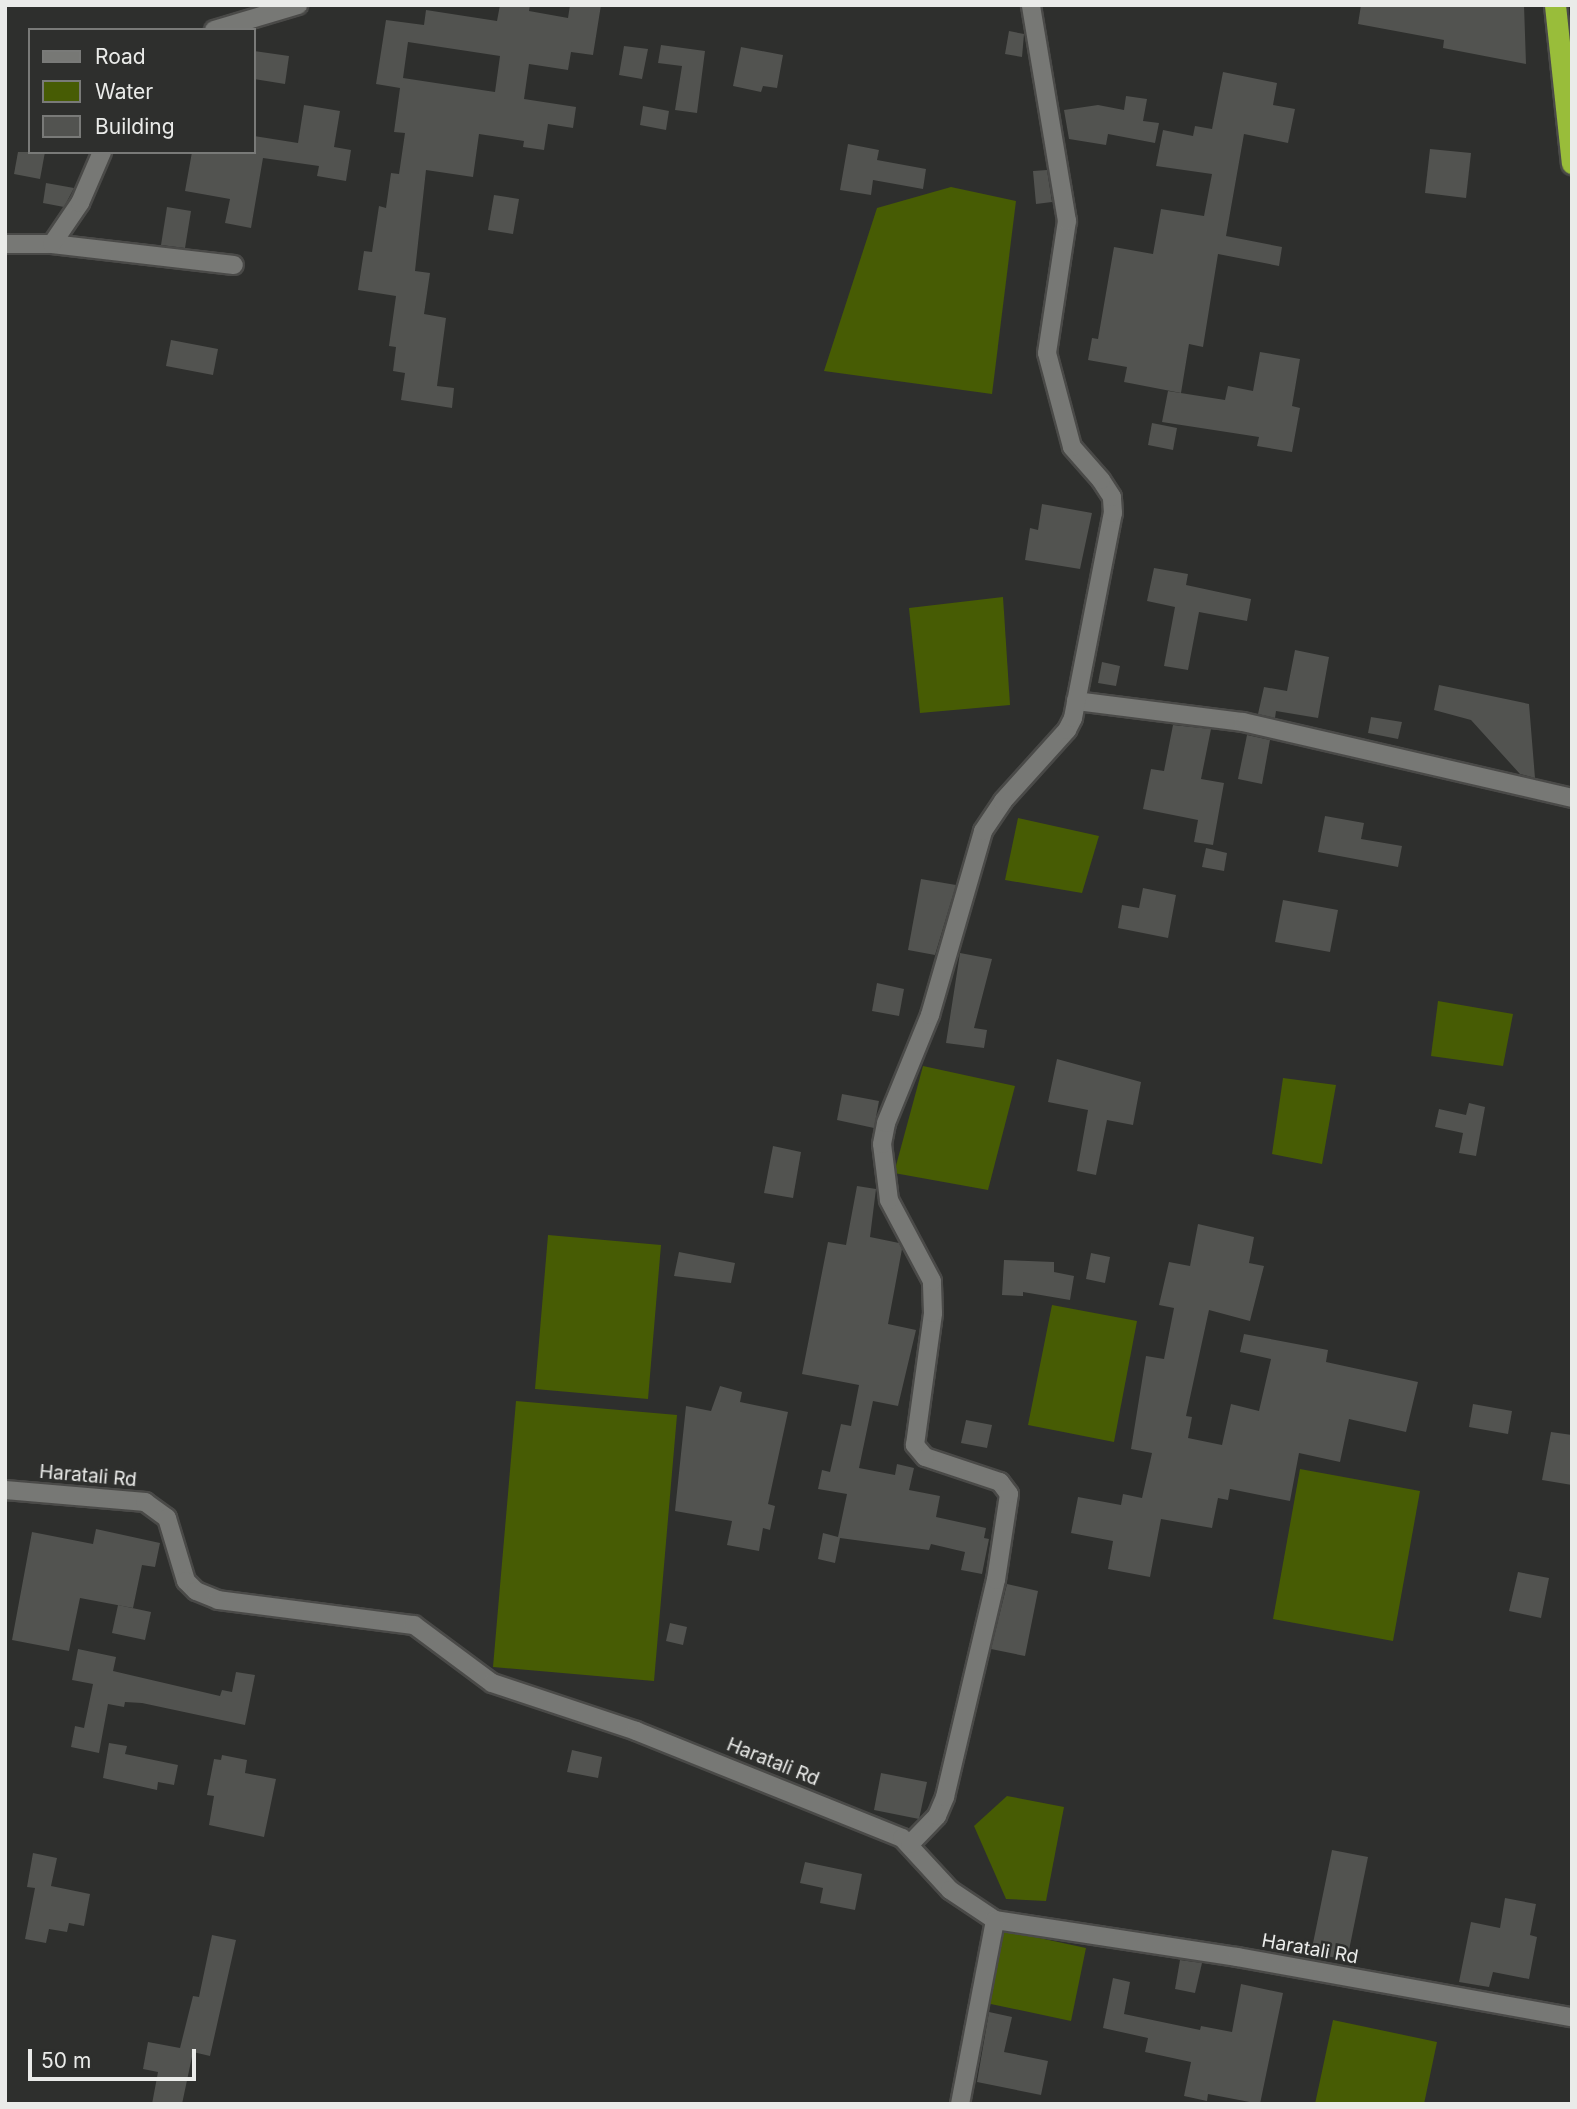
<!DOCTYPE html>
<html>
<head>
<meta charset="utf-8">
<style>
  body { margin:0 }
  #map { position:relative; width:1577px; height:2109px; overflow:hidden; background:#2e2f2d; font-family:Inter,sans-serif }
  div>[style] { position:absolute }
  .water>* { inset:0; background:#475c04 }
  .building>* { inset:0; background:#525350 }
  .roads { filter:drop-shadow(2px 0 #4a4a48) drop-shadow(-2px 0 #4a4a48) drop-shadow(0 2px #4a4a48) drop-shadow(0 -2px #4a4a48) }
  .street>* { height:18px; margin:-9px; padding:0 9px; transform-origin:9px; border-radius:9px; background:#777875 }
  .secondary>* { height:18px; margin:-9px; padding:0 9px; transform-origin:9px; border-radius:9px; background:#777875 }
  .highway>* { height:21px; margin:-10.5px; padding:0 10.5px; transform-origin:10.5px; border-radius:10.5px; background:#99bd3a }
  span { translate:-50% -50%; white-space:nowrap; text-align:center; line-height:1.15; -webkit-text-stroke:5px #2e2f2d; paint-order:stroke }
  .street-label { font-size:19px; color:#eaebe9 }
  .frame { position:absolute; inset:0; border:7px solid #eaebe9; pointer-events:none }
  .legend { position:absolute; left:28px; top:28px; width:228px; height:126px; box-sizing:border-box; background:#2e2f2d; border:2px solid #797a78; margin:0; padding:9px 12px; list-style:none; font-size:21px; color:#eaebe9 }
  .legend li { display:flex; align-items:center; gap:14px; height:35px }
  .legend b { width:35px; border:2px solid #797a78 }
  .scale { position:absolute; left:28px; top:2049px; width:168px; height:32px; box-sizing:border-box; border:4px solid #eaebe9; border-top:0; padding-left:9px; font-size:21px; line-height:24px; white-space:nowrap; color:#eaebe9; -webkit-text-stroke:5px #2e2f2d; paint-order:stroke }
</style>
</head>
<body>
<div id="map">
  <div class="water">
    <i style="clip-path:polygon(951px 187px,1016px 201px,992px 394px,824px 371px,877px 208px)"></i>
    <i style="clip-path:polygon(1003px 597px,1010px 705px,920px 713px,909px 608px)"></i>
    <i style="clip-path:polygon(1018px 818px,1099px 836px,1082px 893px,1005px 880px)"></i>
    <i style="clip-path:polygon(1438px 1001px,1513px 1014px,1503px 1066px,1431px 1056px)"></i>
    <i style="clip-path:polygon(923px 1066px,1015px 1086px,988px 1190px,894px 1173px)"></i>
    <i style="clip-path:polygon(1283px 1078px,1336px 1085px,1322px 1164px,1272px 1154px)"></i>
    <i style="clip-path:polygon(548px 1235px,661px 1245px,648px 1399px,535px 1389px)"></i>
    <i style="clip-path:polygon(1052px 1305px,1137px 1321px,1114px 1442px,1028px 1425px)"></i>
    <i style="clip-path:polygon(516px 1401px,677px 1415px,654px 1681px,493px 1667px)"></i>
    <i style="clip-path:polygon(1300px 1469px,1420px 1491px,1393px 1641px,1273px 1619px)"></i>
    <i style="clip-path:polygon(1007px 1796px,1064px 1807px,1046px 1901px,1006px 1899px,974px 1826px)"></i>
    <i style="clip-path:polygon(1002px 1930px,1086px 1948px,1071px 2021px,986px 2003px)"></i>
    <i style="clip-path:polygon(1333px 2020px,1437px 2042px,1424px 2104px,1315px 2104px)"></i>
  </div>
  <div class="building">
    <i style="clip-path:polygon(evenodd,500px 5px,530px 5px,529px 11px,568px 18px,570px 5px,601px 5px,593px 55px,571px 52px,568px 70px,529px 64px,524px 99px,576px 107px,573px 128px,548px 124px,544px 150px,523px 147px,524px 141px,479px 134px,473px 177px,426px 170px,415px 271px,430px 273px,424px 314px,446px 318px,437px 386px,454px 388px,452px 408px,401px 400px,405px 373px,393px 371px,396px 347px,389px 346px,396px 296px,358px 290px,364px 251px,372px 252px,379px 206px,386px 208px,391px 173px,399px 174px,405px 133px,394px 132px,400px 88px,376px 84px,386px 20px,424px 25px,426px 10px,497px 21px,500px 5px,408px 42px,500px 56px,495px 92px,403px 78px,408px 42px)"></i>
    <i style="clip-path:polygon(1361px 5px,1524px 5px,1526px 64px,1443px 48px,1444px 40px,1358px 24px)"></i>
    <i style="clip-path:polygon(1009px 31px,1024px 34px,1022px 57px,1005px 54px)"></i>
    <i style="clip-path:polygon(661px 45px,705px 51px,697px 113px,675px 110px,682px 66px,658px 63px)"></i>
    <i style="clip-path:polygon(624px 46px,648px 49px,642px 79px,619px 75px)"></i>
    <i style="clip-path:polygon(741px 47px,783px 55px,777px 88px,763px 86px,761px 92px,733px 86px)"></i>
    <i style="clip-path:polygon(254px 51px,289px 56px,285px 84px,254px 79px)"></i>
    <i style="clip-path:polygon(1223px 72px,1277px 83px,1273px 105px,1295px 109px,1288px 143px,1244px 134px,1226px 236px,1282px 247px,1279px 266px,1218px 254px,1203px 347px,1189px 344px,1181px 393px,1124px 382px,1127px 367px,1088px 360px,1092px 338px,1098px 339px,1114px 247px,1153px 254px,1161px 209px,1204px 216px,1212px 174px,1156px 166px,1163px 130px,1193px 136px,1195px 126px,1212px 129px)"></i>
    <i style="clip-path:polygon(1126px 96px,1147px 99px,1143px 121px,1159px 123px,1155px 143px,1108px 134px,1106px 145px,1069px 139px,1064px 110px,1098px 105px,1124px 110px)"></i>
    <i style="clip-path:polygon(304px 105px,340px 111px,334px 147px,351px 150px,346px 181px,317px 176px,319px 166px,263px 158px,251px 228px,225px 223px,230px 199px,185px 191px,192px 152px,254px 152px,254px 136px,298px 143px)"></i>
    <i style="clip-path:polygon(643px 106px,669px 111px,666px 130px,640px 125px)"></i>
    <i style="clip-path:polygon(848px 144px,879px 150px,877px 160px,926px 169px,923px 189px,873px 180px,871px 195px,840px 190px)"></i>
    <i style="clip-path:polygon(1430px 149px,1471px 153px,1466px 198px,1425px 193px)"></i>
    <i style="clip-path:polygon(18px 152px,45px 152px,40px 179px,14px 174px)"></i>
    <i style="clip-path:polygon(1047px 170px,1052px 202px,1036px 204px,1033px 171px)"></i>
    <i style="clip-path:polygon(46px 183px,74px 188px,64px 207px,43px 203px)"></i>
    <i style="clip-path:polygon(494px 195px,519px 199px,513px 234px,488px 230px)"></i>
    <i style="clip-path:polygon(167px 207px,191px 211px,185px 248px,161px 245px)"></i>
    <i style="clip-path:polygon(171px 340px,218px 349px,213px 375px,166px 366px)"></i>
    <i style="clip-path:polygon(1260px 352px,1300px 359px,1292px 406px,1300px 408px,1292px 452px,1257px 446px,1259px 437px,1162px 422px,1168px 391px,1225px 400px,1228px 386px,1253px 391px)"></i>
    <i style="clip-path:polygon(1152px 423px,1177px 428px,1173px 450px,1148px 445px)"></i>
    <i style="clip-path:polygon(1042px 504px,1092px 513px,1080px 569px,1025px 560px,1030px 528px,1038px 530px)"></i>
    <i style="clip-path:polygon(1154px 568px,1188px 574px,1186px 585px,1251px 599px,1247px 621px,1199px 612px,1188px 670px,1164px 666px,1175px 607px,1147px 601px)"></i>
    <i style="clip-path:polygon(1295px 650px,1329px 657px,1318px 718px,1276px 711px,1275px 718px,1258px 714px,1264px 687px,1287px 691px)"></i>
    <i style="clip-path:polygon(1102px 662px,1120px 666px,1116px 686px,1098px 683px)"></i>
    <i style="clip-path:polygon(1439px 685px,1529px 704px,1535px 778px,1520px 774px,1471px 720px,1434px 710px)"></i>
    <i style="clip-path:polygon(1371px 717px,1402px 722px,1398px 739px,1368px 733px)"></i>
    <i style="clip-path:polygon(1173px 725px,1211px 729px,1201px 779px,1224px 783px,1213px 845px,1194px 842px,1198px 820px,1143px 809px,1151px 769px,1164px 771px)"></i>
    <i style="clip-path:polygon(1247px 735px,1270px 740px,1262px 784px,1238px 779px)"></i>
    <i style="clip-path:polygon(1325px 816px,1364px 823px,1361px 839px,1402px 846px,1398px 867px,1318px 852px)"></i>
    <i style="clip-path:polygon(1206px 848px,1227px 853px,1224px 871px,1202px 867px)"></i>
    <i style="clip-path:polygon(921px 879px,956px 885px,935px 955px,908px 950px)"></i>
    <i style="clip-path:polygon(1143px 888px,1176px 895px,1168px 938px,1118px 928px,1122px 905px,1139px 908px)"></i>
    <i style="clip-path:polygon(1283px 900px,1338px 910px,1330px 952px,1275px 942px)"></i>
    <i style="clip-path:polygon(960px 953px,992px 959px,974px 1028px,987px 1030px,984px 1048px,946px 1043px)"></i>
    <i style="clip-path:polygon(877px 983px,904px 989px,899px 1016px,872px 1011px)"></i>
    <i style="clip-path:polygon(1057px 1059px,1141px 1082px,1133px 1125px,1107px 1120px,1096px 1175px,1077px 1171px,1088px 1110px,1048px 1102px)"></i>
    <i style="clip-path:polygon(842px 1094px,879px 1101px,874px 1128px,837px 1120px)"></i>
    <i style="clip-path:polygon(1469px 1103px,1485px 1107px,1476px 1156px,1459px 1153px,1463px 1133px,1435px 1127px,1439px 1109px,1466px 1115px)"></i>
    <i style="clip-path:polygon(773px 1146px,801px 1152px,793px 1198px,764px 1193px)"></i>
    <i style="clip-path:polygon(857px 1186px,876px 1189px,870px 1237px,899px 1243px,902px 1249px,888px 1324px,916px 1330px,898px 1406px,873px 1401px,859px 1468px,895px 1475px,897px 1464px,914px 1468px,909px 1490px,940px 1496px,936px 1517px,986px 1528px,984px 1538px,989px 1539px,982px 1574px,961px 1570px,965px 1552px,931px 1544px,929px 1550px,840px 1538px,835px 1563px,818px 1559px,823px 1533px,838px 1537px,847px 1494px,818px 1489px,822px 1470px,830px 1472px,841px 1424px,851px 1426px,859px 1385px,802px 1374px,828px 1242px,846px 1245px)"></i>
    <i style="clip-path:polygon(1198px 1224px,1254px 1237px,1249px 1263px,1264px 1266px,1250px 1321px,1209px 1310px,1186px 1416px,1192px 1417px,1188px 1438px,1222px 1445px,1231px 1404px,1259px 1411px,1271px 1359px,1240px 1352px,1244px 1334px,1328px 1350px,1326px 1362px,1418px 1382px,1406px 1432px,1349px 1419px,1340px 1462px,1299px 1453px,1290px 1501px,1230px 1489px,1228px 1500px,1218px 1498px,1212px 1528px,1161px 1519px,1150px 1577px,1108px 1569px,1113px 1541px,1071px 1533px,1078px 1497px,1121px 1505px,1123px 1494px,1142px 1498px,1152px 1453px,1131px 1449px,1146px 1356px,1164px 1359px,1174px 1308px,1159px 1305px,1169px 1262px,1190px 1266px)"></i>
    <i style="clip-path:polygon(679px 1252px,735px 1263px,731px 1283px,674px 1276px)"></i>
    <i style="clip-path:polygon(1091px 1253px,1110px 1257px,1105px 1283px,1086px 1279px)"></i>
    <i style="clip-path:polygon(1004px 1260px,1054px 1262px,1054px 1272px,1074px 1276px,1070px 1300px,1023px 1292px,1023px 1296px,1002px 1295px)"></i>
    <i style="clip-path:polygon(720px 1386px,742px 1392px,740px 1402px,788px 1412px,768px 1504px,775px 1506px,770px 1530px,763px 1528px,759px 1551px,727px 1545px,732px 1521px,675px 1511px,686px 1406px,711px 1411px)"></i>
    <i style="clip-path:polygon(1473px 1404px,1512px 1411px,1508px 1434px,1469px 1427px)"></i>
    <i style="clip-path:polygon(966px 1420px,992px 1425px,987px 1448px,961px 1443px)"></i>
    <i style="clip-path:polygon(1551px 1432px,1572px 1435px,1572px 1485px,1542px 1480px)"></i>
    <i style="clip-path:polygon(96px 1529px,160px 1543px,155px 1567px,142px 1565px,133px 1608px,80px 1598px,69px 1651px,12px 1640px,32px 1532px,93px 1544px)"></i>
    <i style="clip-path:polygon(1518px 1572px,1549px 1578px,1541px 1618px,1509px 1611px)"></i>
    <i style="clip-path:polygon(1007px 1584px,1038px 1591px,1025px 1656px,991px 1649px)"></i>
    <i style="clip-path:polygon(118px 1605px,151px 1612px,145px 1640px,112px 1633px)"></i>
    <i style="clip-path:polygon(670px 1623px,687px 1627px,683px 1645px,666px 1641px)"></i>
    <i style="clip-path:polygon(78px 1649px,116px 1657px,113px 1671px,220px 1696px,222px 1690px,232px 1692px,236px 1672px,255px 1675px,245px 1725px,142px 1703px,125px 1702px,124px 1707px,108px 1704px,99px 1753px,71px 1747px,75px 1726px,84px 1728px,93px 1684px,72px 1680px)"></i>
    <i style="clip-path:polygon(109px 1743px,127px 1746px,125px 1754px,178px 1765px,174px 1785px,158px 1782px,157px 1790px,103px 1778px)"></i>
    <i style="clip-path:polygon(572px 1750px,602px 1757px,598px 1778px,567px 1772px)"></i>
    <i style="clip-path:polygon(222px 1755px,247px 1760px,245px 1773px,276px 1779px,264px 1837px,209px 1825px,214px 1796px,207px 1795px,214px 1759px,221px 1760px)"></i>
    <i style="clip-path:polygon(881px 1773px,927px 1782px,919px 1819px,874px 1810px)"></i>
    <i style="clip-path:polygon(1332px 1850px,1368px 1857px,1347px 1960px,1311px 1953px)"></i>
    <i style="clip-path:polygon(33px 1853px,57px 1858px,51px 1886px,90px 1894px,84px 1926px,69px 1923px,67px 1932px,49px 1929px,46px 1943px,25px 1939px,35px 1888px,27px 1887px)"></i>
    <i style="clip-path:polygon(805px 1862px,862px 1874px,855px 1910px,820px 1903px,823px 1888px,800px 1883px)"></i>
    <i style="clip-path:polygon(1505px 1898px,1536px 1904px,1530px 1935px,1537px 1937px,1529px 1979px,1493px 1972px,1489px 1987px,1459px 1982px,1471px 1922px,1500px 1928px)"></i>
    <i style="clip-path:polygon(212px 1935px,236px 1940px,210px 2056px,193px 2052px,182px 2104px,152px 2104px,158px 2072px,143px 2069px,148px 2042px,180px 2048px,193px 1996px,199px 1997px)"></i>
    <i style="clip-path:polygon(1180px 1960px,1202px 1963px,1195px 1993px,1175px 1989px)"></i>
    <i style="clip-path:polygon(1113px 1978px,1130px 1982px,1124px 2014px,1200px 2030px,1201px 2026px,1232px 2032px,1241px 1984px,1283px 1993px,1260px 2104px,1208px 2094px,1207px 2101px,1184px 2096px,1191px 2062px,1145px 2052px,1148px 2038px,1103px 2028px)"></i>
    <i style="clip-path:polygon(989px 2012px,1012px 2017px,1004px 2052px,1048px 2061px,1041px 2095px,977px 2082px)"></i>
  </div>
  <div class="roads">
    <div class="street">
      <i style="left:52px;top:244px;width:183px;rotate:6.6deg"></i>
      <i style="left:1076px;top:701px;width:168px;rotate:7.2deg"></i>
      <i style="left:1243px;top:722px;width:338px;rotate:13deg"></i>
    </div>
    <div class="secondary">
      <i style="left:214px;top:30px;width:88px;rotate:-16.6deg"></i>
      <i style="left:5px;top:244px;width:47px"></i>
      <i style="left:52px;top:244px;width:50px;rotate:-55.7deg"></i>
      <i style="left:80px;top:203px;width:56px;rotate:-66.7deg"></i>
      <i style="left:5px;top:1490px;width:141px;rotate:4.9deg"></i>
      <i style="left:145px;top:1502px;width:27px;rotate:36deg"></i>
      <i style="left:167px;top:1518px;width:66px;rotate:73.2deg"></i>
      <i style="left:186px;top:1581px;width:14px;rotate:45deg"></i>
      <i style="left:196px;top:1591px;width:24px;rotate:22deg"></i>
      <i style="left:218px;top:1600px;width:198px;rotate:7.3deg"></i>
      <i style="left:414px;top:1625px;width:97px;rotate:36.6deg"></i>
      <i style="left:492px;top:1683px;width:152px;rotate:18.4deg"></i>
      <i style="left:636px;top:1731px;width:287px;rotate:21.9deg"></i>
      <i style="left:902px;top:1838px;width:71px;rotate:47.3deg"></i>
      <i style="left:950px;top:1890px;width:54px;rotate:33.7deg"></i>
      <i style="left:995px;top:1920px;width:245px;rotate:8.7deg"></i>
      <i style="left:1237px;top:1957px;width:340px;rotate:10.2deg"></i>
      <i style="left:910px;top:1844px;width:39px;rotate:-46deg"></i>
      <i style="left:937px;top:1816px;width:21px;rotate:-67deg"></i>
      <i style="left:945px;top:1797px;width:223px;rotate:-76.8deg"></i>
      <i style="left:996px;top:1580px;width:87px;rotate:-81.4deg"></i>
      <i style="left:1009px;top:1494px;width:15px;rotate:-127deg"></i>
      <i style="left:1000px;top:1482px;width:79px;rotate:-161.6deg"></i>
      <i style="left:925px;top:1457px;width:16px;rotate:-130deg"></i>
      <i style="left:915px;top:1445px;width:133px;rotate:-82.2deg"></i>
      <i style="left:933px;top:1313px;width:32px;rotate:-92deg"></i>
      <i style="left:932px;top:1281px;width:92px;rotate:-118deg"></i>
      <i style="left:889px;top:1200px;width:56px;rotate:-97.1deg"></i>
      <i style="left:882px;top:1144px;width:21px;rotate:-79deg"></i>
      <i style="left:886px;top:1123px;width:117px;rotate:-67.8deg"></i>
      <i style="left:930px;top:1015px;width:191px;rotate:-73.9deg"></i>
      <i style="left:983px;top:831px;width:36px;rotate:-56deg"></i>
      <i style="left:1003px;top:801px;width:96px;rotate:-48deg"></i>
      <i style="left:1067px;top:730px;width:13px;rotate:-63deg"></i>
      <i style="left:1073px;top:718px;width:209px;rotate:-79deg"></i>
      <i style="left:1113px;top:513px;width:16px;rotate:-94deg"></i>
      <i style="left:1112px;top:497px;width:20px;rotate:-123deg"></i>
      <i style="left:1101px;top:480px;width:44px;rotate:-131.3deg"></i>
      <i style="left:1072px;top:447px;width:97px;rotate:-104.9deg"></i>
      <i style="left:1047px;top:353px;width:134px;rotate:-81.4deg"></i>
      <i style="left:1067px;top:221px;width:219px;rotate:-99.5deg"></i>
      <i style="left:960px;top:2104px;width:187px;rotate:-79.2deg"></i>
    </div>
    <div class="highway">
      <i style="left:1555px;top:5px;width:159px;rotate:83.9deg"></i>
    </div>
  </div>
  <div class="street-label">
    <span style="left:88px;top:1476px;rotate:5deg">Haratali Rd</span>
    <span style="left:773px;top:1762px;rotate:22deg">Haratali Rd</span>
    <span style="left:1310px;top:1949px;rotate:10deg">Haratali Rd</span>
  </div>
  <div class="frame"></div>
  <ul class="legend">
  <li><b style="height:9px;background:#777875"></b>Road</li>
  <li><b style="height:19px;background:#475c04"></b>Water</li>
  <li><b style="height:19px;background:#525350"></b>Building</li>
  </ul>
  <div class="scale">50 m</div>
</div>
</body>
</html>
